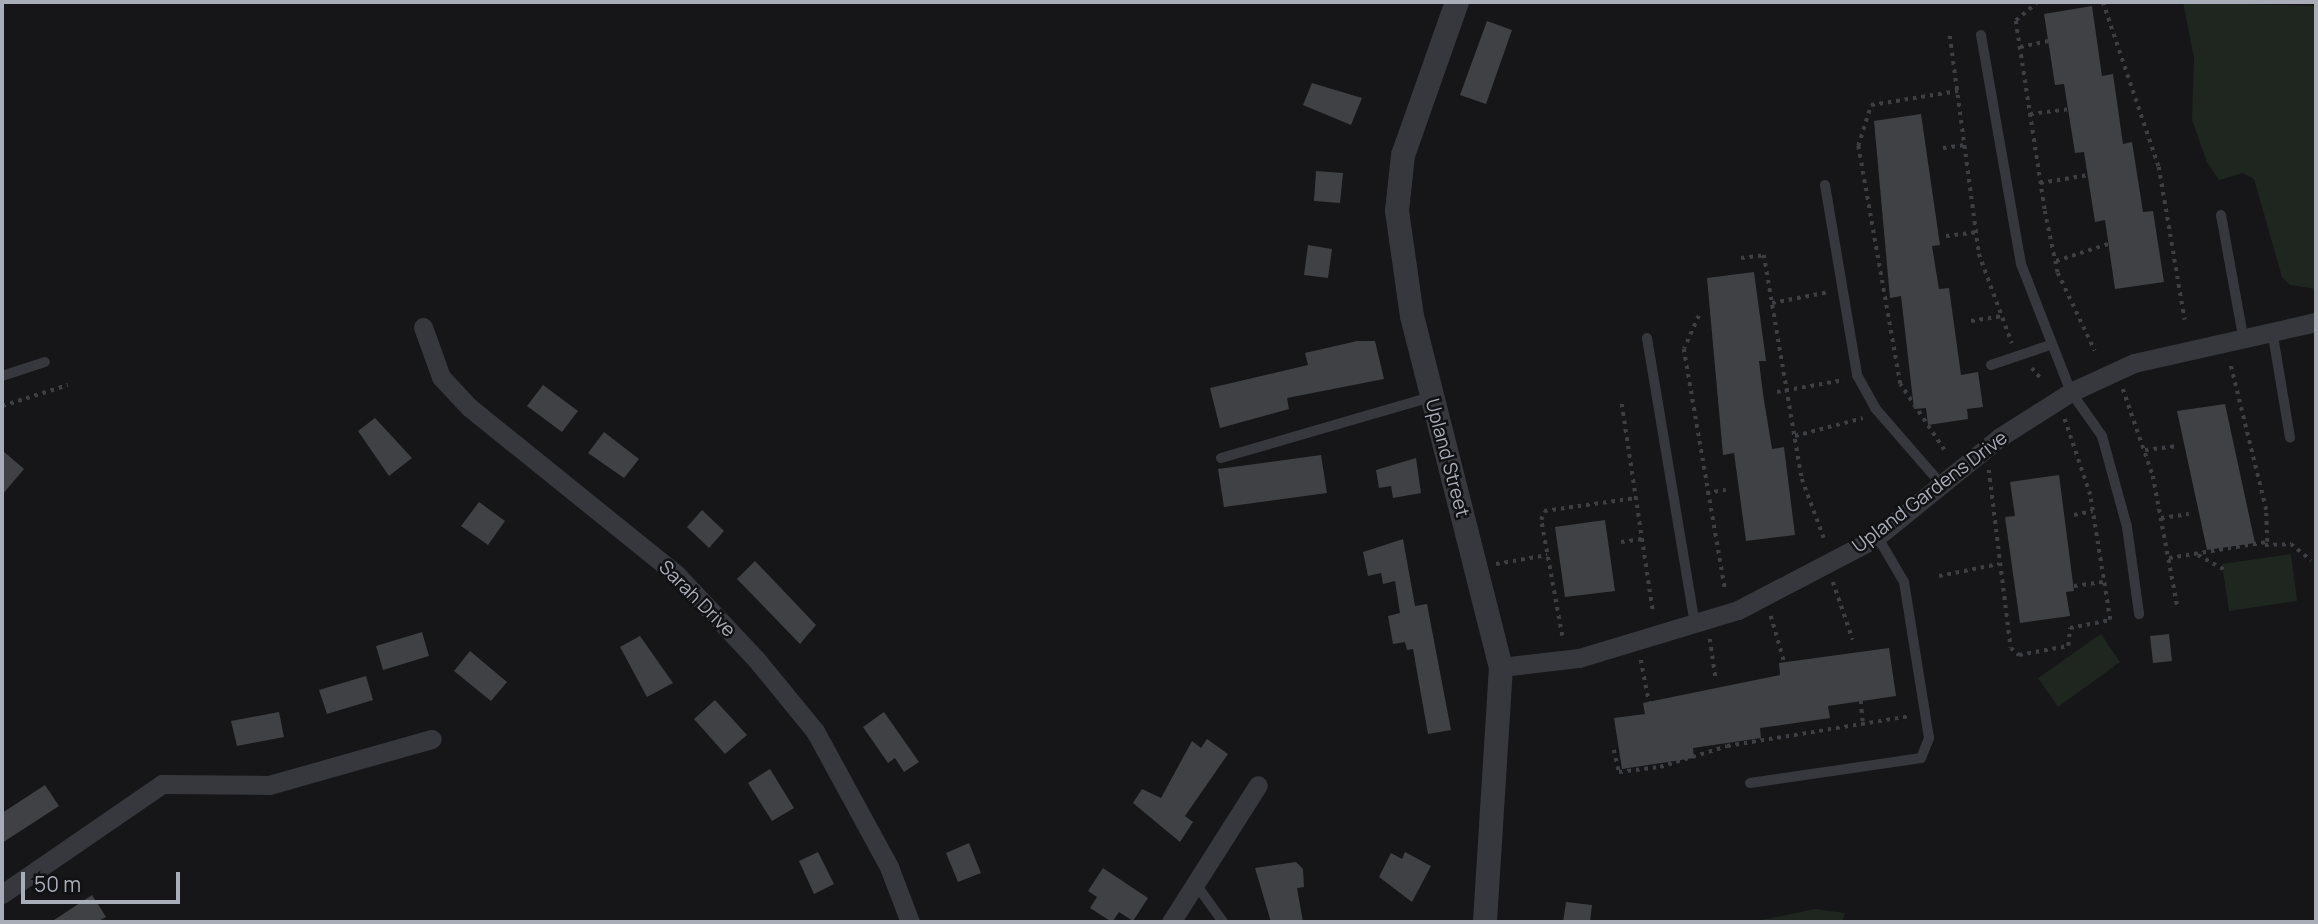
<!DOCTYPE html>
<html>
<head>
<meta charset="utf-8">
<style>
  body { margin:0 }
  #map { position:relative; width:2318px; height:924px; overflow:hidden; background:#161618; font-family:Manrope,sans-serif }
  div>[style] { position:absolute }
  .green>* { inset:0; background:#1e261f }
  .building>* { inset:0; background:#404145 }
  .path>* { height:3.5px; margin-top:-1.75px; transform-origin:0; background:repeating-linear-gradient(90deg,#3d3f44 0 3.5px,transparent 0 8.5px) }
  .service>* { height:10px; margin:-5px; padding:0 5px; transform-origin:5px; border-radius:5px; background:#37383d }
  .minor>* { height:19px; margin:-9.5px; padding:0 9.5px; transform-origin:9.5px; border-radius:9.5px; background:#37383d }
  .tertiary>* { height:24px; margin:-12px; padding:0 12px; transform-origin:12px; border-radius:12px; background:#37383d }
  span { translate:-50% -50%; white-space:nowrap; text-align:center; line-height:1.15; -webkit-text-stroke:5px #111113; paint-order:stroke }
  .street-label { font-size:19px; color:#a8adb8 }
  .frame { position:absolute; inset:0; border:4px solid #a8adb8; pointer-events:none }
  .scale { position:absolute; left:21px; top:872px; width:159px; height:32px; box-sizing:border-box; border:4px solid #a8adb8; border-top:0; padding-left:9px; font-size:21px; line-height:24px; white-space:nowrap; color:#a8adb8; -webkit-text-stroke:5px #111113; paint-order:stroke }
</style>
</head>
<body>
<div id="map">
  <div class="green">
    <i style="clip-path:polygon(2183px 2px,2316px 6px,2316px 289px,2290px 285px,2282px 277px,2254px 179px,2243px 173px,2219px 180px,2207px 162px,2192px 120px,2194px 58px)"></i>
    <i style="clip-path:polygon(2291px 554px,2297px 601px,2229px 611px,2222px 564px)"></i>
    <i style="clip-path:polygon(2101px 634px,2120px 662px,2058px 707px,2038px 678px)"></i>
    <i style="clip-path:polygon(1815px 909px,1845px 913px,1842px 922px,1752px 922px)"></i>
  </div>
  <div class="building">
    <i style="clip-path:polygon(2092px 6px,2102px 76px,2113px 74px,2123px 144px,2132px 142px,2143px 212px,2153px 211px,2164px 282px,2115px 289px,2105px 220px,2095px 222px,2084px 152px,2075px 153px,2064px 84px,2055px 85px,2044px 14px)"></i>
    <i style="clip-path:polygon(1487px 21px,1512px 30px,1486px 104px,1460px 95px)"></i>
    <i style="clip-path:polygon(1312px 83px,1362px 98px,1351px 125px,1303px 105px)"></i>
    <i style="clip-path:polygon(1921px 114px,1940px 245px,1932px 246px,1939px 289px,1949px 288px,1961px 375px,1978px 372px,1983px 407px,1967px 409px,1968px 419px,1928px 425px,1926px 408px,1914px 409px,1901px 296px,1890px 298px,1874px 121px)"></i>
    <i style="clip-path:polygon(1316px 171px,1343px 173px,1340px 203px,1314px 201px)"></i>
    <i style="clip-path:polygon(1308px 245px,1332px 249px,1328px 278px,1304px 275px)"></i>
    <i style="clip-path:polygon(1754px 272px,1766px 361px,1759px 361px,1763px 394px,1772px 449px,1784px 447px,1795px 535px,1746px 541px,1734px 453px,1723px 455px,1707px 278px)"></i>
    <i style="clip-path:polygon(1357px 341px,1375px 341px,1384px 379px,1287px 398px,1289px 409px,1220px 428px,1210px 388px,1308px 365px,1305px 353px)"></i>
    <i style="clip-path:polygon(543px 385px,578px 411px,562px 432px,527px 406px)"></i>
    <i style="clip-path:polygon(2225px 404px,2255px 543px,2207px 550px,2177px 411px)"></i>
    <i style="clip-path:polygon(375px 418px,412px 458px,389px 476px,358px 431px)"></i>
    <i style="clip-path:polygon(604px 432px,639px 459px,624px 478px,588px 453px)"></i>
    <i style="clip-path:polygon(2px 450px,24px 469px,2px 495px)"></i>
    <i style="clip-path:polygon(1321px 455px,1327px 493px,1224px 507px,1218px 469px)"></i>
    <i style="clip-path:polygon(1416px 458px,1421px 493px,1393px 498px,1391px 486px,1379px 488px,1376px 470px)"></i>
    <i style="clip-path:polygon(2059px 475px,2074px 591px,2066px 592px,2070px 616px,2020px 623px,2005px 517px,2015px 516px,2010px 482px)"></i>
    <i style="clip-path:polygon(479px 502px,505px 521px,488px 545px,461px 526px)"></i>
    <i style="clip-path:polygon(702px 510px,724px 531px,709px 548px,687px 527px)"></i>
    <i style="clip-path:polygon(1605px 520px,1615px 591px,1565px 597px,1555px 527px)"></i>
    <i style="clip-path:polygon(1403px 539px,1415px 606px,1427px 604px,1451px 730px,1428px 734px,1413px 649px,1407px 650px,1405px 642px,1393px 644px,1388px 616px,1400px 613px,1395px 581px,1383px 584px,1381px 573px,1368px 576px,1363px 552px)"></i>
    <i style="clip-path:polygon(755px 561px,816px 625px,800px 644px,737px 579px)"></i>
    <i style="clip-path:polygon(422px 632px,429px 656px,383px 670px,376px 646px)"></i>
    <i style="clip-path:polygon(2169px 634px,2172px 661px,2153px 663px,2150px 636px)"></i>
    <i style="clip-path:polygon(640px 636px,673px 683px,647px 697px,620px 647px)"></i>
    <i style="clip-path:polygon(1889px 648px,1896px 696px,1828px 706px,1830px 718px,1760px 728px,1761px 738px,1693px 748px,1694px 758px,1622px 769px,1614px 718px,1645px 714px,1643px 703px,1780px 675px,1779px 663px)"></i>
    <i style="clip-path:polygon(470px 651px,507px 682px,491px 701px,454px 671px)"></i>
    <i style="clip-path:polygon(366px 676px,373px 700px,327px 714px,319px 690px)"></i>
    <i style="clip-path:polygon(715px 700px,747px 735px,725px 754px,694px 719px)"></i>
    <i style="clip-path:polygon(279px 712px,284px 737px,237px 746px,231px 721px)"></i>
    <i style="clip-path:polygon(884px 712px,919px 762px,904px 772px,895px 758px,888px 763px,863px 727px)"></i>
    <i style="clip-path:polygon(1207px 739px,1228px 754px,1185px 816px,1193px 822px,1180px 842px,1133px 803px,1142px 789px,1161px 798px,1192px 741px,1201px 748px)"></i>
    <i style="clip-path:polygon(770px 769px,794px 808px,772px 821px,748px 783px)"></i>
    <i style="clip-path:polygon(45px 785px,59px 806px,2px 843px,2px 813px)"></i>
    <i style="clip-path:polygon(969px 843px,981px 873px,958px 882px,946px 853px)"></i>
    <i style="clip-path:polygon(818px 852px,834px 884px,814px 894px,799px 861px)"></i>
    <i style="clip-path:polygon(1405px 852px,1431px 866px,1412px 902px,1379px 877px,1391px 853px,1402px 859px)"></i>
    <i style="clip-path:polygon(1296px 862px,1303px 869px,1304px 887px,1297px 888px,1303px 922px,1271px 922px,1255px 868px)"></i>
    <i style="clip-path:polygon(1103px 868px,1148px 898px,1133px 921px,1119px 912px,1112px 922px,1090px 908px,1097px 897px,1088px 891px)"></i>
    <i style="clip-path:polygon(92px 895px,106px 917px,97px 922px,51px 922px)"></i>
    <i style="clip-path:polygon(1566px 902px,1592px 905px,1590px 922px,1563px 922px)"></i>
  </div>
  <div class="path">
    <i style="left:2038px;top:2px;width:29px;rotate:139deg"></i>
    <i style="left:2016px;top:21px;width:192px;rotate:81.3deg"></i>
    <i style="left:2045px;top:211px;width:63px;rotate:78.2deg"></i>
    <i style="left:2058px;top:273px;width:86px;rotate:64.6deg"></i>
    <i style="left:2103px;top:2px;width:174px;rotate:71.3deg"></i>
    <i style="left:2159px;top:167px;width:155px;rotate:80.4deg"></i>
    <i style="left:1950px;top:36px;width:220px;rotate:82.4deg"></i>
    <i style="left:1979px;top:254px;width:95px;rotate:69.7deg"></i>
    <i style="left:2020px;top:47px;width:29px;rotate:-12deg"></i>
    <i style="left:2030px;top:114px;width:38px;rotate:-7deg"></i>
    <i style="left:1943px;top:148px;width:22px;rotate:-8deg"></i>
    <i style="left:2040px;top:183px;width:49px;rotate:-9.5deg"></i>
    <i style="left:1946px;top:236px;width:31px;rotate:-7deg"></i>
    <i style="left:1741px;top:258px;width:23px;rotate:-7deg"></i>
    <i style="left:1764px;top:255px;width:227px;rotate:80.4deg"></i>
    <i style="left:1802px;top:479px;width:63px;rotate:69.6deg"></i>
    <i style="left:2056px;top:261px;width:55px;rotate:-18.1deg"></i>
    <i style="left:1772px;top:303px;width:58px;rotate:-10.9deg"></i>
    <i style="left:1699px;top:316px;width:36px;rotate:114deg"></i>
    <i style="left:1684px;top:349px;width:242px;rotate:80.3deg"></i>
    <i style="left:1971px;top:321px;width:30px;rotate:-9deg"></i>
    <i style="left:2032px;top:368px;width:16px;rotate:50deg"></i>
    <i style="left:2123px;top:389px;width:92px;rotate:71deg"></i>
    <i style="left:2153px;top:476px;width:136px;rotate:79.4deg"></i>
    <i style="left:1777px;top:392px;width:68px;rotate:-10.2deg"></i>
    <i style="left:1622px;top:404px;width:209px;rotate:81.5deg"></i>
    <i style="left:2px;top:406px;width:69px;rotate:-17.7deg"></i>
    <i style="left:1795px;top:436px;width:70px;rotate:-14.8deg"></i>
    <i style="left:1944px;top:450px;width:79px;rotate:-123.7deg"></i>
    <i style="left:1900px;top:384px;width:242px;rotate:-100deg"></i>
    <i style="left:1858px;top:146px;width:43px;rotate:-72.4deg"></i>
    <i style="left:1871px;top:105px;width:88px;rotate:-9.1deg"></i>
    <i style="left:2145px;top:450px;width:31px;rotate:-7deg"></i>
    <i style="left:1989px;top:470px;width:179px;rotate:83deg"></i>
    <i style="left:2011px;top:648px;width:11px;rotate:41deg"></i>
    <i style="left:2019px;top:655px;width:50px;rotate:-10.4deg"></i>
    <i style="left:2068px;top:646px;width:18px;rotate:-84deg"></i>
    <i style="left:2070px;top:628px;width:41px;rotate:-11.3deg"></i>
    <i style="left:2110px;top:620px;width:127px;rotate:-99.1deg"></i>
    <i style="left:2090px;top:495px;width:81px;rotate:-108.7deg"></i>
    <i style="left:1706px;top:493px;width:20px;rotate:-9deg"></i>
    <i style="left:2074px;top:515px;width:19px;rotate:-12deg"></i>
    <i style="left:2161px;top:518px;width:28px;rotate:-8deg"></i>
    <i style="left:1621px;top:542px;width:21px;rotate:-8deg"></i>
    <i style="left:2265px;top:545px;width:26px;rotate:-2deg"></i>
    <i style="left:2291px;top:544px;width:26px;rotate:39deg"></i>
    <i style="left:2198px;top:555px;width:33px;rotate:29deg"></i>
    <i style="left:2169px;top:558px;width:99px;rotate:-9.3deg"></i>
    <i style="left:2267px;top:542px;width:32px;rotate:-92deg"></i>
    <i style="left:2266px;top:510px;width:151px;rotate:-103.8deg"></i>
    <i style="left:1496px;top:564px;width:52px;rotate:-10deg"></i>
    <i style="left:1939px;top:576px;width:61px;rotate:-11.3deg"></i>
    <i style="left:1833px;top:582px;width:61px;rotate:71deg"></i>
    <i style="left:2074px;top:586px;width:29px;rotate:-8deg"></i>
    <i style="left:1771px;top:616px;width:47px;rotate:73.9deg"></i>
    <i style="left:1562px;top:636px;width:118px;rotate:-100.3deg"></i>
    <i style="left:1541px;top:520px;width:9px;rotate:-72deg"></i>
    <i style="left:1544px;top:511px;width:93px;rotate:-8deg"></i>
    <i style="left:1710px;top:639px;width:41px;rotate:81.7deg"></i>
    <i style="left:1641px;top:660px;width:43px;rotate:79.2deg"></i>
    <i style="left:1861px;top:701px;width:22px;rotate:85deg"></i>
    <i style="left:1614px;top:750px;width:23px;rotate:77deg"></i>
    <i style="left:1619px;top:772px;width:41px;rotate:-7deg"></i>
    <i style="left:1660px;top:767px;width:70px;rotate:-17.4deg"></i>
    <i style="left:1727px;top:746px;width:185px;rotate:-9.3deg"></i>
  </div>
  <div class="service">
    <i style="left:1981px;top:35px;width:232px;rotate:80.1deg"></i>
    <i style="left:2021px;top:264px;width:137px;rotate:68.7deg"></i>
    <i style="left:2071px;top:392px;width:54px;rotate:54.8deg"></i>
    <i style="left:2102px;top:436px;width:94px;rotate:74.6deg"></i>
    <i style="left:2127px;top:527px;width:88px;rotate:82.1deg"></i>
    <i style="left:1825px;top:185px;width:193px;rotate:80.4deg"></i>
    <i style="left:1857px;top:375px;width:38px;rotate:61deg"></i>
    <i style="left:1875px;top:408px;width:102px;rotate:49deg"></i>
    <i style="left:2221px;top:215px;width:123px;rotate:79.7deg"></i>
    <i style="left:2272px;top:330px;width:109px;rotate:80.5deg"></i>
    <i style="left:1647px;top:338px;width:291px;rotate:80.5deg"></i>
    <i style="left:1991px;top:365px;width:62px;rotate:-18.7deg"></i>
    <i style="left:2px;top:376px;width:45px;rotate:-18deg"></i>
    <i style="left:1221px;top:458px;width:219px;rotate:-16.2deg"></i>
    <i style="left:1750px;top:783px;width:173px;rotate:-8.3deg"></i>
    <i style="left:1921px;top:758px;width:22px;rotate:-68deg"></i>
    <i style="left:1929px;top:738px;width:158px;rotate:-99.1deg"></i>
    <i style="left:1904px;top:582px;width:53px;rotate:-120.4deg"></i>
    <i style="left:1195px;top:883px;width:48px;rotate:54.3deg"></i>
  </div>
  <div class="minor">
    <i style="left:423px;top:327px;width:53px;rotate:70.2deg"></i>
    <i style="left:441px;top:377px;width:41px;rotate:47deg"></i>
    <i style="left:469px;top:407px;width:267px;rotate:38.9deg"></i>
    <i style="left:677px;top:575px;width:115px;rotate:46.8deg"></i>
    <i style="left:756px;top:659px;width:93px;rotate:50.7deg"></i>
    <i style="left:815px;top:731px;width:155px;rotate:61.4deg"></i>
    <i style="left:889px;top:867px;width:59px;rotate:69.1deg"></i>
    <i style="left:1501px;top:667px;width:79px;rotate:-6.6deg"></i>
    <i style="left:1579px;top:658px;width:166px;rotate:-16.8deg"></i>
    <i style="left:1738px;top:610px;width:153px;rotate:-27.6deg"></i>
    <i style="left:1874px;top:539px;width:162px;rotate:-39deg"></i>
    <i style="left:2000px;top:437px;width:84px;rotate:-32.4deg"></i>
    <i style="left:2071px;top:392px;width:69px;rotate:-24.7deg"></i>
    <i style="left:2134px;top:363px;width:187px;rotate:-12.7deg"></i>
    <i style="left:2px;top:894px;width:194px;rotate:-34.5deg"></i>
    <i style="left:162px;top:784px;width:107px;rotate:0.5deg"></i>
    <i style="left:269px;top:785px;width:169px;rotate:-15.8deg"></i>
    <i style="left:1171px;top:922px;width:162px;rotate:-57.6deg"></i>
  </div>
  <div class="tertiary">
    <i style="left:1457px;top:2px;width:162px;rotate:109.4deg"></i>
    <i style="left:1403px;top:155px;width:56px;rotate:96.1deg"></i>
    <i style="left:1397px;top:211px;width:106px;rotate:81.9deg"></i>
    <i style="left:1412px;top:316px;width:362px;rotate:75.8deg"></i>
    <i style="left:1501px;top:667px;width:256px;rotate:93.6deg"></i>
  </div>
  <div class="street-label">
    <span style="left:1447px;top:458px;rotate:75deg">Upland Street</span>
    <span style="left:1930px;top:492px;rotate:-37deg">Upland Gardens Drive</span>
    <span style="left:697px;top:599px;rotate:45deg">Sarah Drive</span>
  </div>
  <div class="frame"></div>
  <div class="scale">50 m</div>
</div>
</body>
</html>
